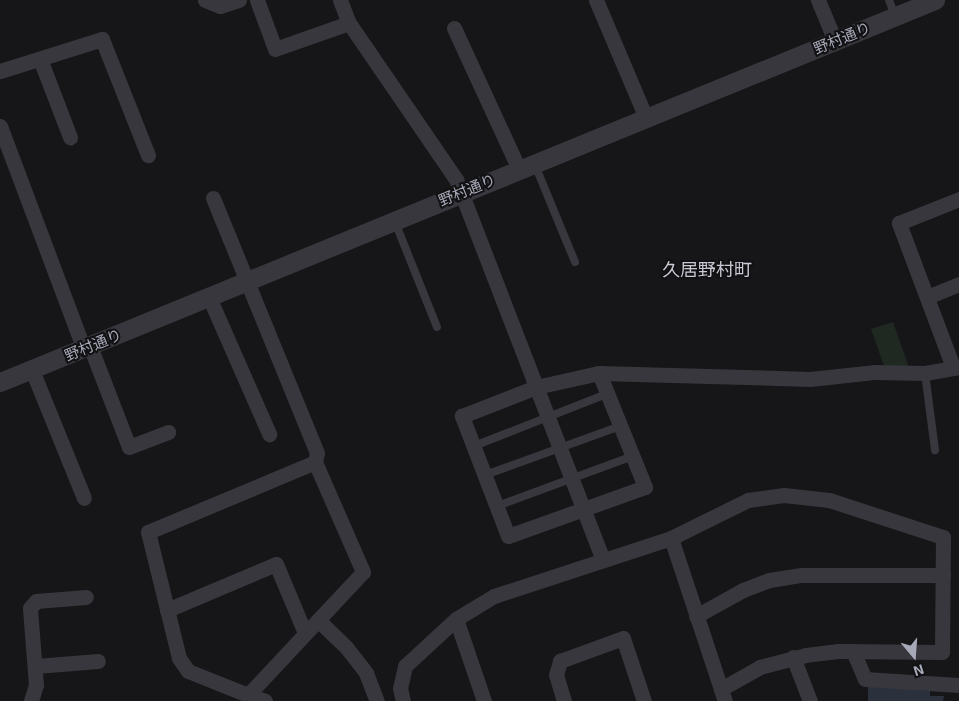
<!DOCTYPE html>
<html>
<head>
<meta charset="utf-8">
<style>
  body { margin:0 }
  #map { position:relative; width:959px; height:701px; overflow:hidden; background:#161618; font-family:"Exo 2","Noto Sans JP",sans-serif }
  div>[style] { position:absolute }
  .green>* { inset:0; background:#202822 }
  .water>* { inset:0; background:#2b313c }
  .service>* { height:8px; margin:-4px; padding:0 4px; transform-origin:4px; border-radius:4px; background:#37373d }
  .minor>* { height:15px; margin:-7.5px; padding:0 7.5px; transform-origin:7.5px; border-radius:7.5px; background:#37373d }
  .tertiary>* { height:19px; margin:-9.5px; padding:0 9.5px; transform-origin:9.5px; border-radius:9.5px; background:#37373d }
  span { translate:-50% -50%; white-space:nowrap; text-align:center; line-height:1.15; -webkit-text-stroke:4px #111113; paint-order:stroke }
  .street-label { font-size:15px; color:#a7a9b8 }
  .quarter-label { font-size:18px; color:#c9c9d4 }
  .north { position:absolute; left:889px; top:631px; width:50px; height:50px; -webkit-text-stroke:4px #111113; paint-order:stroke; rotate:162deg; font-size:14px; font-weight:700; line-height:20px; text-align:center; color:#a7a9b8 }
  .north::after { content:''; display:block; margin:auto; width:18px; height:22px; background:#a7a9b8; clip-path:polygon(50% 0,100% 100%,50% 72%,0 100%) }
</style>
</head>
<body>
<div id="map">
  <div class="green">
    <i style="clip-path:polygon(893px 322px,910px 370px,885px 369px,871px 329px)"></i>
  </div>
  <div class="water">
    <i style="clip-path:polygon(868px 686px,930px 691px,930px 696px,944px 696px,943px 701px,868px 701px)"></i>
  </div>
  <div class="service">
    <i style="left:889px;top:0;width:17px;rotate:69deg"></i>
    <i style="left:535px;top:165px;width:105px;rotate:67.6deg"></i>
    <i style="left:395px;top:222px;width:113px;rotate:68.2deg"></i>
    <i style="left:925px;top:373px;width:78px;rotate:82.6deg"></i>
    <i style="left:474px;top:446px;width:143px;rotate:-21.4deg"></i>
    <i style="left:485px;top:475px;width:144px;rotate:-19.9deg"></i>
    <i style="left:497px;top:506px;width:145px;rotate:-20.2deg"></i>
  </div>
  <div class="minor">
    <i style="left:205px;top:0;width:16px;rotate:22deg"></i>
    <i style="left:220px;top:6px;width:20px;rotate:-18deg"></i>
    <i style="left:257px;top:0;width:52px;rotate:69.8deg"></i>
    <i style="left:275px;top:49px;width:78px;rotate:-19.4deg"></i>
    <i style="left:340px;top:0;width:25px;rotate:69deg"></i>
    <i style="left:349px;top:23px;width:189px;rotate:55.6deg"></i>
    <i style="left:456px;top:179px;width:407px;rotate:68.9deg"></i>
    <i style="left:596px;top:0;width:128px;rotate:67deg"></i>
    <i style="left:818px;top:0;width:44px;rotate:67.5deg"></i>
    <i style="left:454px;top:28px;width:155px;rotate:65.3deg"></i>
    <i style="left:40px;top:59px;width:84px;rotate:69deg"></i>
    <i style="left:0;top:71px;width:107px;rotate:-17.4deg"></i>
    <i style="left:102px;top:39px;width:125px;rotate:68.4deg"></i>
    <i style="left:0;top:126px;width:238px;rotate:69.4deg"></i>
    <i style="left:213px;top:198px;width:275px;rotate:67.8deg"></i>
    <i style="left:317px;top:453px;width:9px;rotate:103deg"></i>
    <i style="left:209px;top:297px;width:150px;rotate:66.3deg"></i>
    <i style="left:927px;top:297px;width:35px;rotate:-22deg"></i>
    <i style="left:90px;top:346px;width:108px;rotate:68.9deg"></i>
    <i style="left:129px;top:447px;width:42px;rotate:-21deg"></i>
    <i style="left:953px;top:367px;width:154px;rotate:-110.6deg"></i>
    <i style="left:899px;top:223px;width:65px;rotate:-21.8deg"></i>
    <i style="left:32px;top:370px;width:138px;rotate:67.9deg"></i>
    <i style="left:599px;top:373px;width:123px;rotate:68deg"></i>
    <i style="left:645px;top:487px;width:145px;rotate:160.3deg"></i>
    <i style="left:508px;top:536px;width:129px;rotate:-111deg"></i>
    <i style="left:462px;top:416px;width:79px;rotate:-21.4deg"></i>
    <i style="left:536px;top:387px;width:65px;rotate:-12.5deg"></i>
    <i style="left:599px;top:373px;width:211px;rotate:1.6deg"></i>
    <i style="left:810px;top:379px;width:64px;rotate:-6.2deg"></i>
    <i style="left:874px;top:372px;width:51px;rotate:1.1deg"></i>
    <i style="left:925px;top:373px;width:35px;rotate:-10deg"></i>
    <i style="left:315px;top:462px;width:120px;rotate:66.4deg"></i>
    <i style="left:363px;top:572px;width:168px;rotate:133.1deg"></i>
    <i style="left:248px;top:695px;width:65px;rotate:-158.2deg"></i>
    <i style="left:188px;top:671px;width:16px;rotate:-125deg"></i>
    <i style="left:179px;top:658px;width:130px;rotate:-103.8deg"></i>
    <i style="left:148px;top:532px;width:181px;rotate:-22.7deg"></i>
    <i style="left:671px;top:538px;width:172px;rotate:71.7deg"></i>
    <i style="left:167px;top:610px;width:118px;rotate:-22.9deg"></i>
    <i style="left:276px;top:564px;width:75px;rotate:67.2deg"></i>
    <i style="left:696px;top:616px;width:54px;rotate:-29deg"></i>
    <i style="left:743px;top:590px;width:28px;rotate:-21deg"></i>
    <i style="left:769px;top:580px;width:33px;rotate:-9deg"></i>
    <i style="left:802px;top:575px;width:141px"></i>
    <i style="left:456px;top:619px;width:87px;rotate:71.1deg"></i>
    <i style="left:318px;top:620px;width:39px;rotate:44deg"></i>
    <i style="left:346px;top:647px;width:33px;rotate:52deg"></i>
    <i style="left:366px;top:673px;width:30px;rotate:69deg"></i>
    <i style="left:853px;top:651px;width:30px;rotate:67deg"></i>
    <i style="left:865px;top:679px;width:94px;rotate:3.7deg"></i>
    <i style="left:793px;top:657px;width:47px;rotate:68.9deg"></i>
    <i style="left:36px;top:666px;width:62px;rotate:-4.6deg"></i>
    <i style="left:248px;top:695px;width:18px;rotate:19deg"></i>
    <i style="left:31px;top:701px;width:17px;rotate:-73deg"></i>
    <i style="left:36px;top:685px;width:77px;rotate:-94.5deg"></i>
    <i style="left:30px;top:608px;width:9px;rotate:-49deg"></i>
    <i style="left:36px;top:601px;width:50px;rotate:-4.6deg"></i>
    <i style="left:403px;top:701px;width:13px;rotate:-103deg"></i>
    <i style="left:400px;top:688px;width:23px;rotate:-77deg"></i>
    <i style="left:405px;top:666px;width:69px;rotate:-42.7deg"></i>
    <i style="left:456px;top:619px;width:44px;rotate:-31.2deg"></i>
    <i style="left:494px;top:596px;width:186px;rotate:-18.1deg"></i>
    <i style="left:671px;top:538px;width:86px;rotate:-26.3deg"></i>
    <i style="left:748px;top:500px;width:36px;rotate:-8deg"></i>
    <i style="left:784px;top:495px;width:45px;rotate:6.3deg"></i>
    <i style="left:829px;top:500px;width:120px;rotate:18deg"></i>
    <i style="left:943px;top:537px;width:115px;rotate:90.5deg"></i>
    <i style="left:942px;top:652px;width:104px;rotate:-179.4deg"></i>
    <i style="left:838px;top:651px;width:32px;rotate:173deg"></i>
    <i style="left:806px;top:655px;width:48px;rotate:165.4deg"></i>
    <i style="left:760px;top:667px;width:45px;rotate:150.6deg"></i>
    <i style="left:564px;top:701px;width:27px;rotate:-107deg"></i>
    <i style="left:556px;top:675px;width:15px;rotate:-74deg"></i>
    <i style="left:560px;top:661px;width:67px;rotate:-20.1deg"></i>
    <i style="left:623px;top:638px;width:66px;rotate:71.6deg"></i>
  </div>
  <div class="tertiary">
    <i style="left:0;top:382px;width:1010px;rotate:-22.22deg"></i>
  </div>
  <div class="street-label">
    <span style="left:842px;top:38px;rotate:-22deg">野村通り</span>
    <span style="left:467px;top:190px;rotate:-22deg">野村通り</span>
    <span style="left:93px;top:345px;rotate:-22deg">野村通り</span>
  </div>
  <div class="quarter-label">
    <span style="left:707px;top:269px">久居野村町</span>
  </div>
  <div class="north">N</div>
</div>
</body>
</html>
